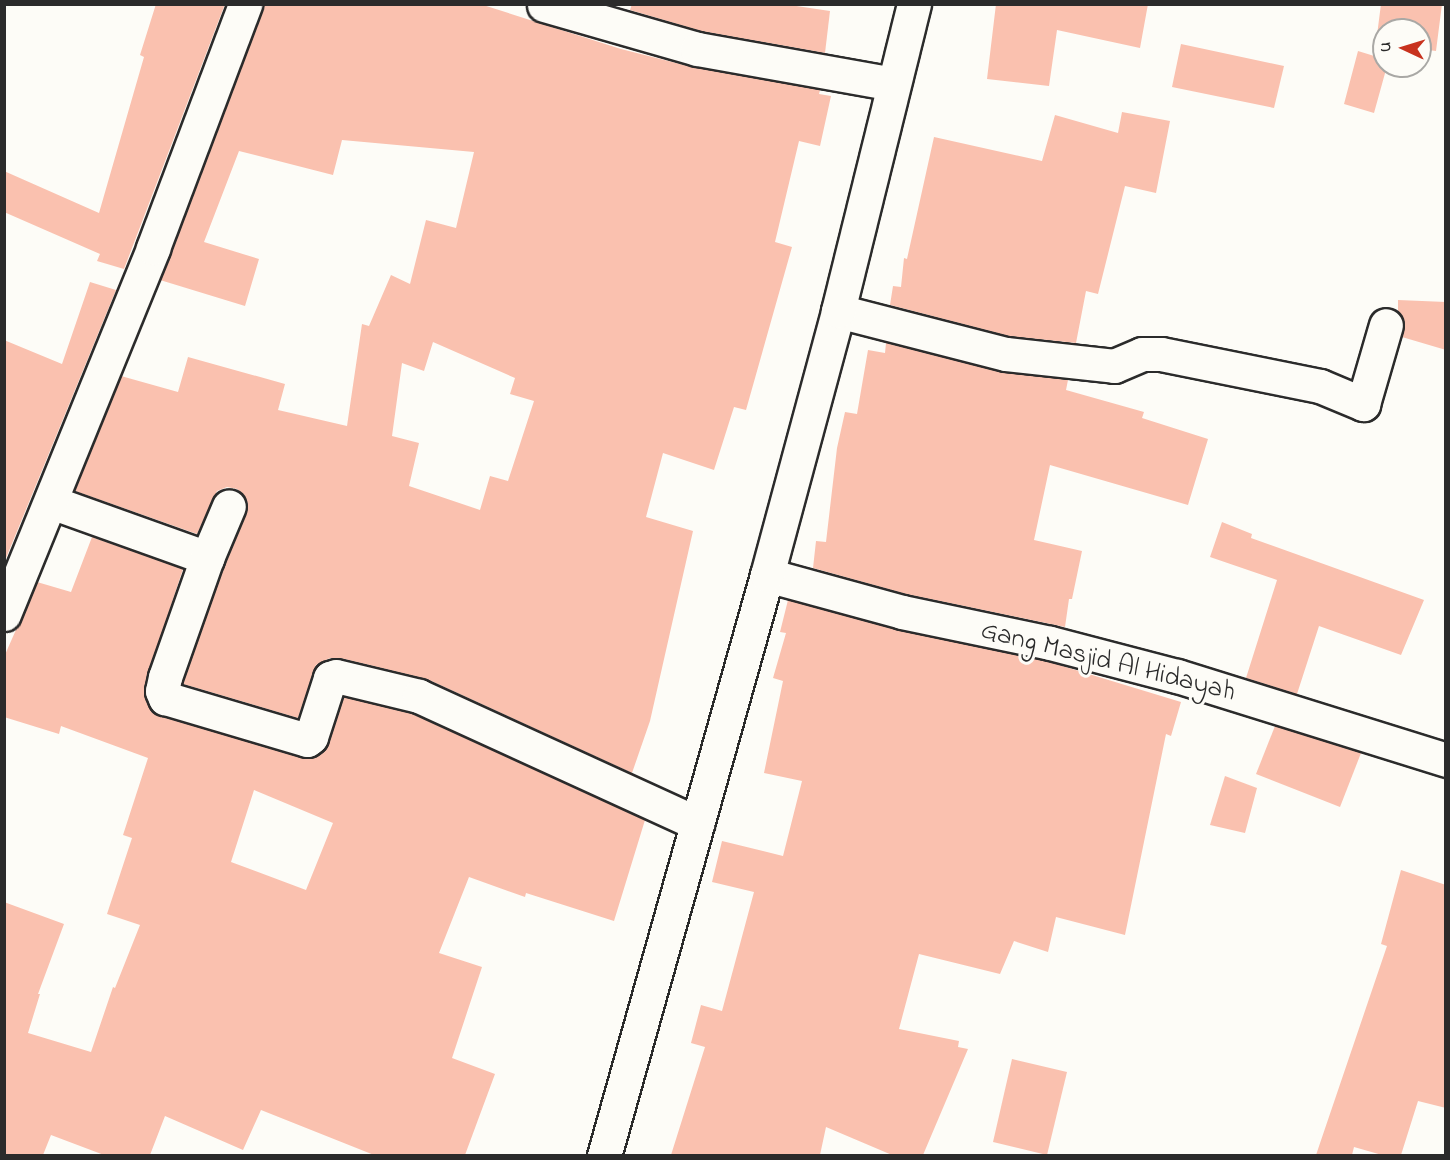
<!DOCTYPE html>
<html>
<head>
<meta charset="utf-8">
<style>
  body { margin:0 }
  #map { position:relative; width:1450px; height:1160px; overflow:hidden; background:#fdfcf7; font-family:"Indie Flower",sans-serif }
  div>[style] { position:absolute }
  .building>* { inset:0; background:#fac1af }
  .roads { filter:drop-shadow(2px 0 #2b2b2b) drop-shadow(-2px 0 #2b2b2b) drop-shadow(0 2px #2b2b2b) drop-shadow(0 -2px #2b2b2b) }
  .street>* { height:33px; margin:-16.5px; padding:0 16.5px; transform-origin:16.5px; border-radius:16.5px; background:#fdfcf7 }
  .secondary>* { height:33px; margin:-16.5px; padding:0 16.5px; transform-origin:16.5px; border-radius:16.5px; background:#fdfcf7 }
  span { translate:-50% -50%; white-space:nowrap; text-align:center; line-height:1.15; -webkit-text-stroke:6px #fdfcf7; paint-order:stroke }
  .street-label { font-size:27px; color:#2b2b2b }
  .frame { position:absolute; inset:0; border:6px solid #2b2b2b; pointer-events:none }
  .north { position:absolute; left:1372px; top:18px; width:60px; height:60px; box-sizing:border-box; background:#fdfcf7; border:2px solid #a9a8a5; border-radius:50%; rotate:274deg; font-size:16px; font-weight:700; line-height:24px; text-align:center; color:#2b2b2b }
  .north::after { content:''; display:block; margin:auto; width:21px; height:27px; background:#c8321e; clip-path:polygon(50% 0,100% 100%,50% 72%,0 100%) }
</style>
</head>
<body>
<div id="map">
  <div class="building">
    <i style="clip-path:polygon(156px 4px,225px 4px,124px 269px,97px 261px,100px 254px,4px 212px,4px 171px,99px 213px,144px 57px,140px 55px)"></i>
    <i style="clip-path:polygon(evenodd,263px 4px,480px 4px,621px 49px,692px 67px,820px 90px,819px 94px,831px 96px,820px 146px,799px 141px,775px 242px,792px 247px,746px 410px,734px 407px,714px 470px,663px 453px,646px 517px,693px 531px,650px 721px,632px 773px,427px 679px,340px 658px,330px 658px,316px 665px,298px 718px,183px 684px,224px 565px,246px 513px,248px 504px,244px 495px,237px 489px,227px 487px,217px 491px,197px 534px,75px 491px,121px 376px,178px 392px,188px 357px,285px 384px,278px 410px,347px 426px,362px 324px,369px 326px,391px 275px,410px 284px,426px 220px,456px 228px,474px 152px,342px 140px,333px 175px,239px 151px,204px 242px,259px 259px,245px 306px,160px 280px,263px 4px,433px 342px,515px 378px,510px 394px,534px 401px,508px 481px,490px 476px,480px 510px,409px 486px,419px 443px,392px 436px,402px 363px,424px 371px,433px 342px)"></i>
    <i style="clip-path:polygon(632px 4px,783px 4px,830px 11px,825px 53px,701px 31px,630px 10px)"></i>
    <i style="clip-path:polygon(996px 4px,1148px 4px,1140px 48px,1057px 30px,1049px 86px,987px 79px)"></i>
    <i style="clip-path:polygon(1381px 4px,1442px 4px,1436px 51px,1420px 49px,1420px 30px,1384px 30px,1384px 44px,1376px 43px)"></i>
    <i style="clip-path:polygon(1181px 44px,1284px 66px,1274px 108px,1172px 87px)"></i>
    <i style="clip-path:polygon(1358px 51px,1384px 59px,1384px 66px,1387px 66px,1374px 113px,1344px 104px)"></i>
    <i style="clip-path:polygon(1122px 112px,1170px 121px,1156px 193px,1125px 186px,1098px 294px,1086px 291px,1076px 343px,1009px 336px,890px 305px,893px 286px,901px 287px,904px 258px,907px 259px,934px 137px,1042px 161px,1055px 115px,1118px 133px)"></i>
    <i style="clip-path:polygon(90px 282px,116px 290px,4px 563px,4px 340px,62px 364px)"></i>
    <i style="clip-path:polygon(1398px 300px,1446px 302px,1446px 350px,1402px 337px,1404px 321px,1398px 311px)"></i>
    <i style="clip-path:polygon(886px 343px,1001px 372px,1068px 380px,1066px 390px,1144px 412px,1142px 418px,1208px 439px,1188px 505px,1050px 465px,1034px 540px,1082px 551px,1072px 599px,1069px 599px,1065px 627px,906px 594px,813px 568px,816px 541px,826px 542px,837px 448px,845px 412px,857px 414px,868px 350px,885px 353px)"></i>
    <i style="clip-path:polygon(1222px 522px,1252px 534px,1251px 538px,1424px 600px,1401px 655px,1319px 626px,1297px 694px,1246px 678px,1277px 580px,1210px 557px)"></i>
    <i style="clip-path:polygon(evenodd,92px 537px,183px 569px,144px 687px,148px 705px,159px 716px,310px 758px,322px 752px,329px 743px,344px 697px,413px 714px,645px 820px,614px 921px,526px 893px,525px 897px,469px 877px,439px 953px,482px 967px,452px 1058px,495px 1074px,465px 1155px,374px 1155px,261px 1110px,243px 1150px,165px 1116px,150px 1155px,104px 1155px,51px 1135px,43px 1155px,4px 1155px,4px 902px,64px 924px,38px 994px,40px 994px,28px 1033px,91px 1052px,113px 987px,115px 988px,140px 925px,107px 914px,132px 838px,123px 835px,148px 758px,61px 726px,59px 734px,4px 717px,4px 657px,37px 582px,71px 592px,92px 537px,254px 790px,333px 823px,306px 890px,231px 862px,254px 790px)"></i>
    <i style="clip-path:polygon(788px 600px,897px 630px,1046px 661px,1181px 702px,1171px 736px,1166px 734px,1125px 935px,1056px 917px,1048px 952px,1014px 941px,1000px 974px,919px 954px,899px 1029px,959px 1041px,958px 1047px,968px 1049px,923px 1155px,892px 1155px,826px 1127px,820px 1155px,671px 1155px,705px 1047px,691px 1043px,701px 1005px,722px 1011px,754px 892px,712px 882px,722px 841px,783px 856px,802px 781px,764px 773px,783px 681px,773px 678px,786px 633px,780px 632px)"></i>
    <i style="clip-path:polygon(1275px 726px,1361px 753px,1340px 807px,1256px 774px)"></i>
    <i style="clip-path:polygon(1225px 776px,1257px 788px,1245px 833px,1210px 825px)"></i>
    <i style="clip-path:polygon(1401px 870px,1446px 885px,1446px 1108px,1418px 1101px,1401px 1155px,1382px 1155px,1354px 1147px,1352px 1155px,1316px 1155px,1387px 946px,1381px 944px)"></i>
    <i style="clip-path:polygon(1012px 1059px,1067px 1072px,1047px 1155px,993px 1142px)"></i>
  </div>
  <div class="roads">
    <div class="street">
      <i style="left:544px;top:5px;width:159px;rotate:16deg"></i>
      <i style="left:697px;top:49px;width:199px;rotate:10.1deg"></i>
      <i style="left:838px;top:311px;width:173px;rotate:14.4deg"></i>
      <i style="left:1006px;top:354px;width:109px;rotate:6.3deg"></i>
      <i style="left:1114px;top:366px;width:30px;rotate:-23deg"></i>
      <i style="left:1142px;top:354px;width:19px"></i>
      <i style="left:1161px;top:354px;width:162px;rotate:11.4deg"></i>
      <i style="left:1320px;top:386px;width:47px;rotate:22.7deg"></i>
      <i style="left:1363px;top:404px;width:82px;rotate:-73.8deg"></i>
      <i style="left:51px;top:502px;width:166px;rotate:19.7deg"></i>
      <i style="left:207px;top:558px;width:126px;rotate:109.4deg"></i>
      <i style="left:165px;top:677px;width:14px;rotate:102deg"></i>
      <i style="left:162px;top:691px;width:8px;rotate:67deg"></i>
      <i style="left:165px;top:698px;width:148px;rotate:16.5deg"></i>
      <i style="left:307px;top:740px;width:5px;rotate:-37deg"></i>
      <i style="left:311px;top:737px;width:62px;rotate:-72.1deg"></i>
      <i style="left:330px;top:678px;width:6px;rotate:-18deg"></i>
      <i style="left:336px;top:676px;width:85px;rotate:13.5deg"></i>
      <i style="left:419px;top:696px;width:306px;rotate:24.6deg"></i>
      <i style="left:207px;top:558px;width:56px;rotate:-67.1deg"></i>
      <i style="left:767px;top:575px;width:140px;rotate:15.3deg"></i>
      <i style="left:902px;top:612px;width:151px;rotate:11.8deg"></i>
      <i style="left:1050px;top:643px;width:131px;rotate:14.6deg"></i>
      <i style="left:1177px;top:676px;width:282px;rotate:17.3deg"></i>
      <i style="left:4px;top:614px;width:395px;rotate:-67.8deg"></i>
      <i style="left:153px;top:248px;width:261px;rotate:-69.3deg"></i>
    </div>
    <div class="secondary">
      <i style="left:604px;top:1156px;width:603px;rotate:-74.33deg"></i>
      <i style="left:767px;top:575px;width:273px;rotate:-74.9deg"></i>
      <i style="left:838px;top:311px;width:316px;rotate:-76.1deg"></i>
    </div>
  </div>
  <div class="street-label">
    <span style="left:1108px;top:662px;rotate:14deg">Gang Masjid Al Hidayah</span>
  </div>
  <div class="frame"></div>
  <div class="north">U</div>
</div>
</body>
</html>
